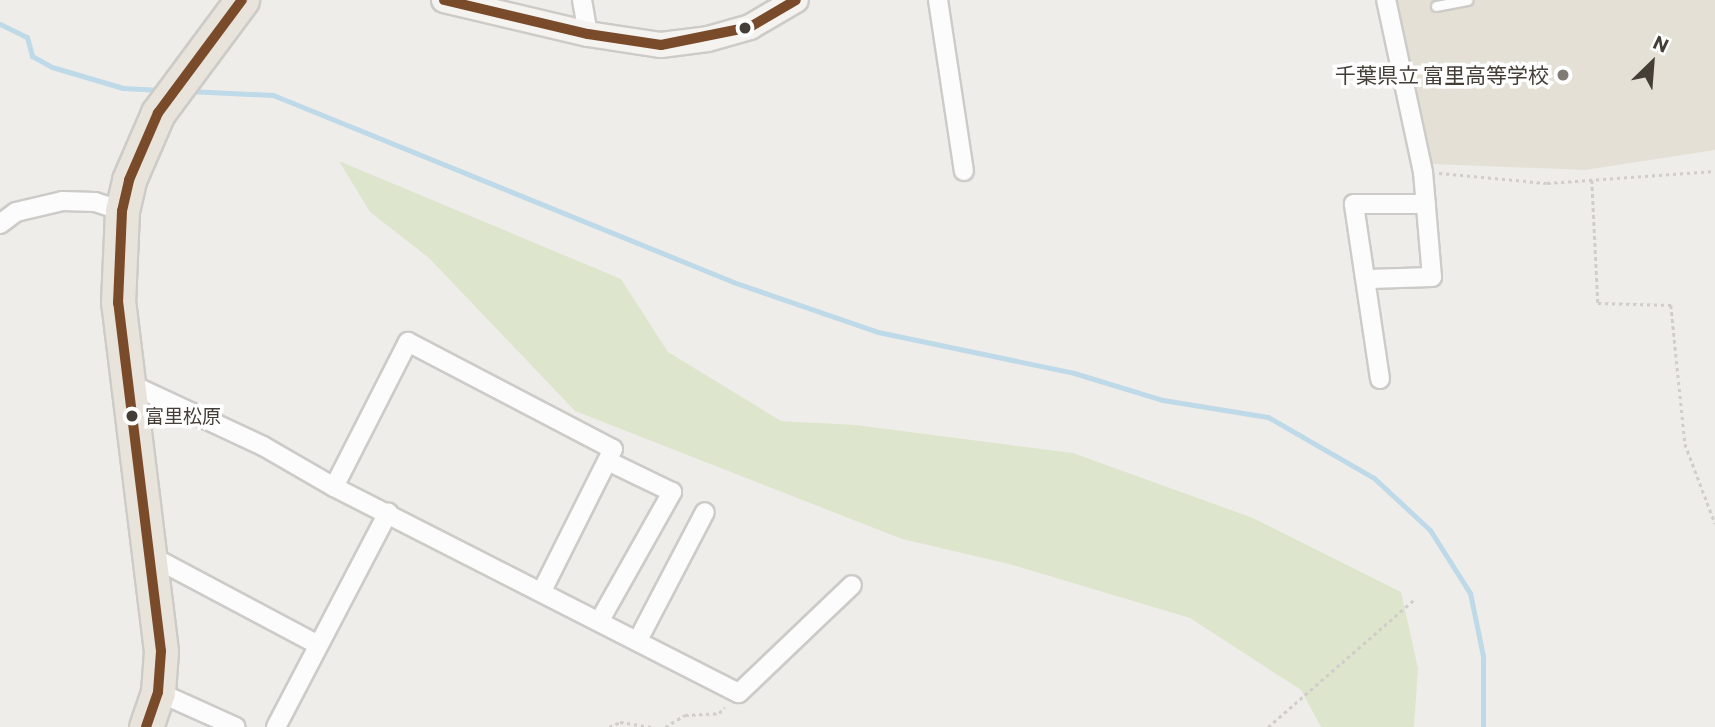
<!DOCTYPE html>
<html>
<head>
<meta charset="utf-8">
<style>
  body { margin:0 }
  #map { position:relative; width:1715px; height:727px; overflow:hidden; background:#efede9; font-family:Commissioner,"Noto Sans JP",sans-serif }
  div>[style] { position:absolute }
  .education>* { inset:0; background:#e5e0d5 }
  .green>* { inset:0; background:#dde6cc }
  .stream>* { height:5px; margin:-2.5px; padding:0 2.5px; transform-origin:2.5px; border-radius:2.5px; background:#bed9e8 }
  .path>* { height:2.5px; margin-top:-1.25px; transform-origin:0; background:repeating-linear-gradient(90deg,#d0cdcb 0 3.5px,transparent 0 7px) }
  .roads { filter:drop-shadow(2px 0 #cdcbc7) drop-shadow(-2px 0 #cdcbc7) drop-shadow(0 2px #cdcbc7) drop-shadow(0 -2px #cdcbc7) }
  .lane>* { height:9px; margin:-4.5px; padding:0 4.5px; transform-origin:4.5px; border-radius:4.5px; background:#fdfcfc }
  .street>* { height:18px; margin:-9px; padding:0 9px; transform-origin:9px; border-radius:9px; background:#fdfcfc }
  .secondary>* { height:24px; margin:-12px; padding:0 12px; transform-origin:12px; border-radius:12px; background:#f5f3ef }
  .highway>* { height:33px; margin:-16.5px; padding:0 16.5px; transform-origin:16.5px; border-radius:16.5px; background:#e9e4db }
  .bus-1>* { height:10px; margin:-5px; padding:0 5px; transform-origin:5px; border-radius:5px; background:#7a4b2a }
  .dots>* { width:19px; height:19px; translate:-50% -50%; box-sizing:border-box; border:4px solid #fff; border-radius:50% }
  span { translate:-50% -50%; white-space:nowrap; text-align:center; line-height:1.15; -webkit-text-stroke:7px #fff; paint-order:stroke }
  .bus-label { font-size:19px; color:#443e37 }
  .left { translate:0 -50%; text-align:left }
  .poi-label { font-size:21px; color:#443e37 }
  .right { translate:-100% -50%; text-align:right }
  .north { position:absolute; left:1617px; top:28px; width:70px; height:70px; -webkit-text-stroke:5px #fff; paint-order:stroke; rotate:25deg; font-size:19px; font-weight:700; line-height:28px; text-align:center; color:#443e37 }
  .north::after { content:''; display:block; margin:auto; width:24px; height:32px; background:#443e37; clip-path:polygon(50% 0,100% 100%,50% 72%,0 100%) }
</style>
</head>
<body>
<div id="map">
  <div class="education">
    <i style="clip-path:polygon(1395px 0,1715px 0,1715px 150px,1585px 170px,1431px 164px)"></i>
  </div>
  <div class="green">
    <i style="clip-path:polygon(339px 161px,621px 279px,668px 352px,781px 421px,856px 425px,1073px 453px,1253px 518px,1401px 592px,1418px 668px,1414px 727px,1321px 727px,1301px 690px,1190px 618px,1009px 564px,902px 539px,575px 411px,429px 258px,370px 212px)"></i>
  </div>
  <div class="stream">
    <i style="left:0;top:24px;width:30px;rotate:26deg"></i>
    <i style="left:27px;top:37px;width:20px;rotate:75deg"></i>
    <i style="left:32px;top:56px;width:23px;rotate:29deg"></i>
    <i style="left:52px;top:67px;width:74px;rotate:16.5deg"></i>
    <i style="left:123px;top:88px;width:38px;rotate:3deg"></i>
    <i style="left:188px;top:91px;width:85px;rotate:2.7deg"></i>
    <i style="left:273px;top:95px;width:497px;rotate:22.1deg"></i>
    <i style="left:733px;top:282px;width:153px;rotate:19deg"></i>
    <i style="left:878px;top:332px;width:200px;rotate:11.8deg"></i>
    <i style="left:1074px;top:373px;width:93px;rotate:16.9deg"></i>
    <i style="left:1163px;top:400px;width:106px;rotate:9.2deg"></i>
    <i style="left:1268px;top:417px;width:122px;rotate:29.9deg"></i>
    <i style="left:1374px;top:478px;width:76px;rotate:42.9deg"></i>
    <i style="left:1430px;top:530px;width:75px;rotate:57.6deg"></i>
    <i style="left:1470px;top:593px;width:64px;rotate:78.3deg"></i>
    <i style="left:1483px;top:656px;width:71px;rotate:90deg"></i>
  </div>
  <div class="path">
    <i style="left:1439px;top:173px;width:108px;rotate:5.3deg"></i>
    <i style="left:1547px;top:183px;width:168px;rotate:-4.1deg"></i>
    <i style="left:1592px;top:180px;width:123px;rotate:87.2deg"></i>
    <i style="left:1598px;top:303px;width:73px;rotate:1.6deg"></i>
    <i style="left:1671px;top:305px;width:140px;rotate:84.2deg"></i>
    <i style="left:1685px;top:444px;width:85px;rotate:69.2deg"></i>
    <i style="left:609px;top:727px;width:12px;rotate:-24deg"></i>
    <i style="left:620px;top:722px;width:32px;rotate:9deg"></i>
    <i style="left:665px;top:727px;width:23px;rotate:-31deg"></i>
    <i style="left:685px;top:715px;width:34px;rotate:-3deg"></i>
    <i style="left:719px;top:713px;width:8px;rotate:-45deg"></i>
    <i style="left:1268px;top:727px;width:196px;rotate:-41.1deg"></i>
  </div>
  <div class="roads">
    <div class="lane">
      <i style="left:1436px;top:6px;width:32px;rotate:-11deg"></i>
    </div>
    <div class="street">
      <i style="left:582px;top:0;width:35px;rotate:80deg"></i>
      <i style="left:938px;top:0;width:173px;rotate:81.4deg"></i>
      <i style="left:0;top:224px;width:20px;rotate:-37deg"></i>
      <i style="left:16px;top:212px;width:48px;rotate:-13.2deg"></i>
      <i style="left:63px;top:201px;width:32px;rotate:2deg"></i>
      <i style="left:95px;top:202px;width:28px;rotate:18deg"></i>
      <i style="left:1369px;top:279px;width:63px;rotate:-1.8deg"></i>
      <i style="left:1432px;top:277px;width:105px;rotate:-94.9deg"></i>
      <i style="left:1423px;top:172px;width:176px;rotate:-102.1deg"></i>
      <i style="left:1380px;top:379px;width:177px;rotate:-98.5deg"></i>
      <i style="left:1354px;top:204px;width:72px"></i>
      <i style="left:128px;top:383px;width:149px;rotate:25deg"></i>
      <i style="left:263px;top:446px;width:82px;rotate:30deg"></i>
      <i style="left:334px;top:487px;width:454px;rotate:27deg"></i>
      <i style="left:739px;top:693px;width:156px;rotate:-43.7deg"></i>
      <i style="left:334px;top:487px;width:163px;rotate:-63deg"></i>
      <i style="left:408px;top:342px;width:231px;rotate:27.6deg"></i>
      <i style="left:613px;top:449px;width:159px;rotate:116.6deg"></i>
      <i style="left:149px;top:555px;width:191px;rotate:28deg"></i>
      <i style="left:600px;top:620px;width:147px;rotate:-60.6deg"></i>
      <i style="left:672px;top:492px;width:71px;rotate:-154.2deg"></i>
      <i style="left:638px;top:640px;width:144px;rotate:-62.4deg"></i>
      <i style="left:158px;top:692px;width:85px;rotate:24.2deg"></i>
      <i style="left:276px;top:727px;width:242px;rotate:-62.4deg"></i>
    </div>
    <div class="secondary">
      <i style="left:444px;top:0;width:148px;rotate:13.3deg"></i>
      <i style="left:588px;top:34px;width:74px;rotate:8.6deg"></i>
      <i style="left:661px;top:45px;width:47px;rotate:-7.3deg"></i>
      <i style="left:708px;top:39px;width:44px;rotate:-15.9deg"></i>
      <i style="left:750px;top:27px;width:53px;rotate:-30.4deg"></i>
    </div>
    <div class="highway">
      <i style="left:146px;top:727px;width:37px;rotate:-71deg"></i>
      <i style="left:158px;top:692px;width:41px;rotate:-85.8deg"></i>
      <i style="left:161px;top:651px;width:351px;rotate:-97deg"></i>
      <i style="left:118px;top:303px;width:92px;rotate:-87.5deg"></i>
      <i style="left:122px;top:211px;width:32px;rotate:-77deg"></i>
      <i style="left:129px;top:180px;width:73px;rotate:-66.6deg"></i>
      <i style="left:158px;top:113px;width:141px;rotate:-53.4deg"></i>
    </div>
  </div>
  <div class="bus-1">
    <i style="left:444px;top:0;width:148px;rotate:13.3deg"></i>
    <i style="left:588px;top:34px;width:74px;rotate:8.6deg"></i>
    <i style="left:661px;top:45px;width:91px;rotate:-11.4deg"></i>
    <i style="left:750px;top:27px;width:53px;rotate:-30.4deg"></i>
    <i style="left:146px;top:727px;width:37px;rotate:-71deg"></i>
    <i style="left:158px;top:692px;width:41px;rotate:-85.8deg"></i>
    <i style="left:161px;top:651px;width:351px;rotate:-97deg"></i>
    <i style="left:118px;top:303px;width:92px;rotate:-87.5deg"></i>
    <i style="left:122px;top:211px;width:32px;rotate:-77deg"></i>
    <i style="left:129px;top:180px;width:73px;rotate:-66.6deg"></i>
    <i style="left:158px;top:113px;width:141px;rotate:-53.4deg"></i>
  </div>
  <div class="dots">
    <i style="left:745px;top:28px;background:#443e37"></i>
    <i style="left:1563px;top:75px;background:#807b75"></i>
    <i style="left:132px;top:416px;background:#443e37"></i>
  </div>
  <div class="bus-label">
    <span class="left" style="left:145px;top:416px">富里松原</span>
  </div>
  <div class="poi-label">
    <span class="right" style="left:1549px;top:75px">千葉県立 富里高等学校</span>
  </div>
  <div class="north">N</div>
</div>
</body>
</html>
